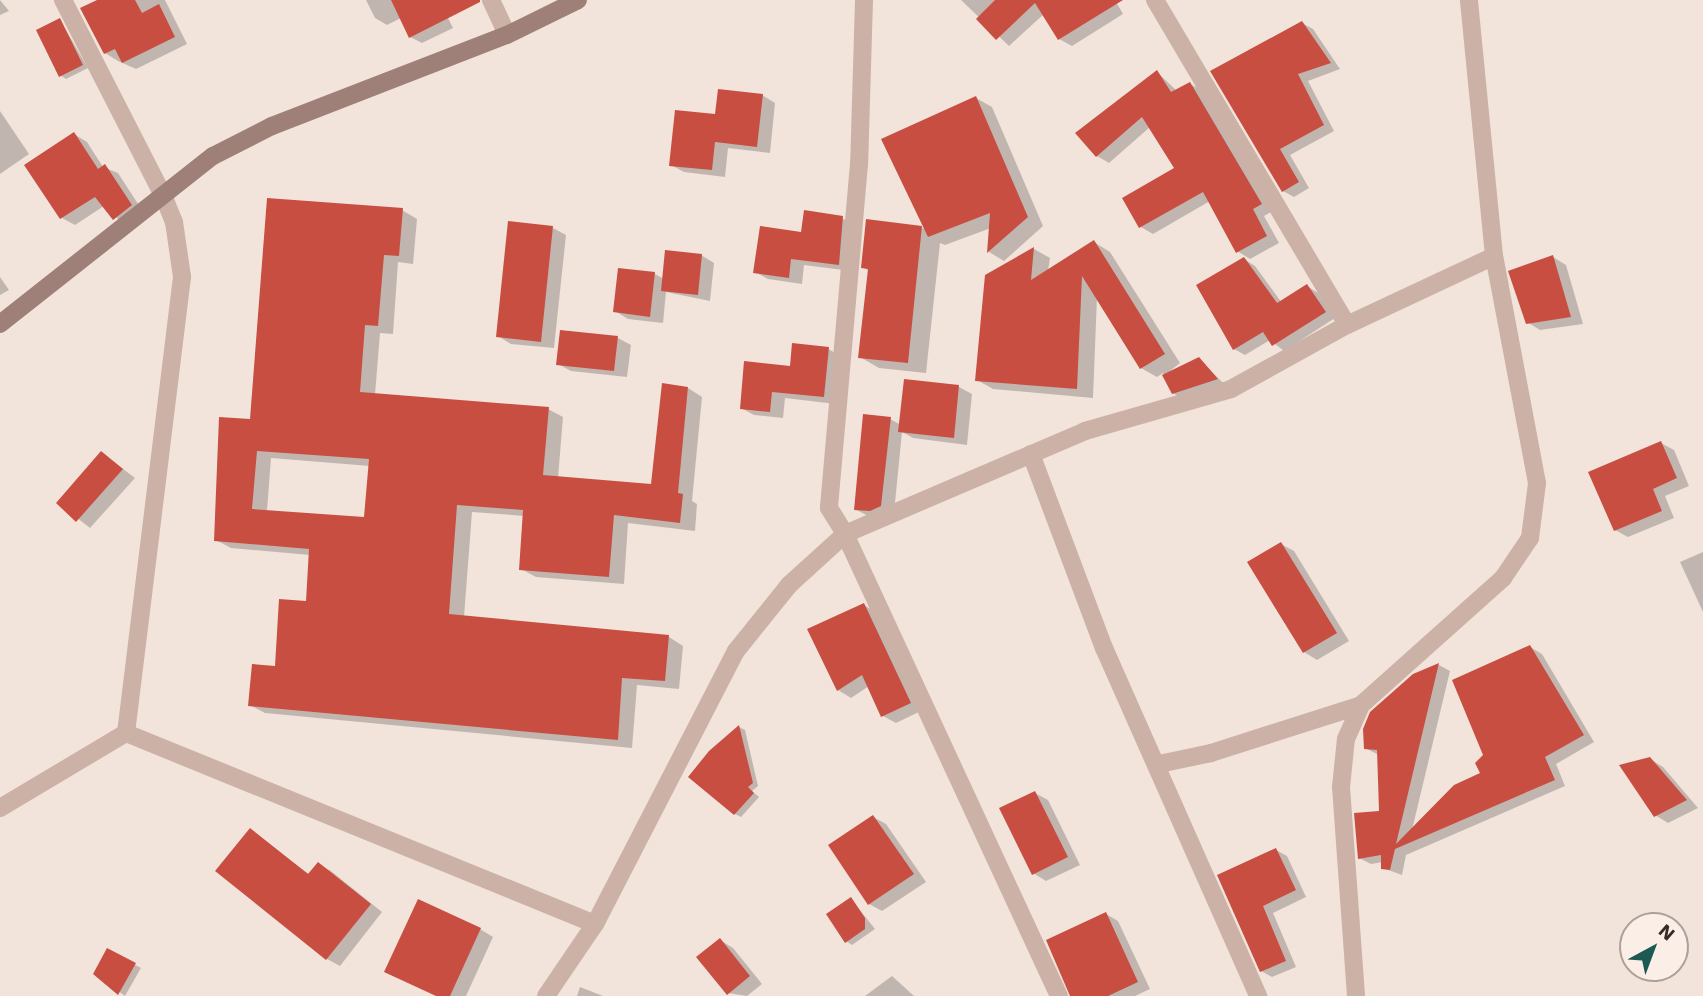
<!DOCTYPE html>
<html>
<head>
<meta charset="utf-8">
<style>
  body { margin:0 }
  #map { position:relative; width:1703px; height:996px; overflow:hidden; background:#f2e4db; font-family:"Work Sans",sans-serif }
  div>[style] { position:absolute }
  .shadow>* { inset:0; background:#0003 }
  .building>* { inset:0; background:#c94e42 }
  .street>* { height:18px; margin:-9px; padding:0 9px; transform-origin:9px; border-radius:9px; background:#cbb1a6 }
  .secondary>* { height:18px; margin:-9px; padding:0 9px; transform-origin:9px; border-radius:9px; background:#9f8078 }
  span { translate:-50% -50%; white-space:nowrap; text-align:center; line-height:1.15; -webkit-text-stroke:7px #faeee7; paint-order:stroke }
  .north { position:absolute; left:1619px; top:912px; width:70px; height:70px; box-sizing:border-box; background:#faeee7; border:2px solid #aca09a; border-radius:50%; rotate:41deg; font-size:19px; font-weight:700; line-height:28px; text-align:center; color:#372a27 }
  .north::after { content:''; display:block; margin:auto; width:24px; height:32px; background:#1c5954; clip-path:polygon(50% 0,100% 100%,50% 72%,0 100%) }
</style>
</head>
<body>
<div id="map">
  <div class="shadow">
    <i style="clip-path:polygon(0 0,9px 11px,0 15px)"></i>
    <i style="clip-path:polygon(99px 0,165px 0,187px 44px,136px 69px,118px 61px,105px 53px)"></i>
    <i style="clip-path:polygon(366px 0,439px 0,453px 28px,422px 43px,410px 37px,401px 18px,387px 25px,375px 18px)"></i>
    <i style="clip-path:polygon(961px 0,1115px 0,1123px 14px,1072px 46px,1059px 39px,1044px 14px,1009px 46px)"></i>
    <i style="clip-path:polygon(60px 20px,88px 68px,66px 79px,60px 75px)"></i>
    <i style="clip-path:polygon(1302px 23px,1313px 29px,1340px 69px,1308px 81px,1334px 131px,1290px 155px,1309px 188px,1294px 197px,1283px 191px,1213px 72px)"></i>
    <i style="clip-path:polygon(1157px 72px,1177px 91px,1190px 84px,1203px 91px,1273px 211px,1264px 216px,1279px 243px,1250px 259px,1237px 251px,1210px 201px,1153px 234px,1141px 227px,1124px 198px,1176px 168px,1150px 127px,1109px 163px,1097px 156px)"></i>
    <i style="clip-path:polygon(762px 95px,775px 103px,770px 153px,728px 148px,725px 177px,684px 172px,671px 165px,717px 116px)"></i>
    <i style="clip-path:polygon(976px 98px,992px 107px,1043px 226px,1004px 261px,989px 252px,991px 228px,945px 245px,940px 243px,926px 373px,879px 368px,860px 357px,869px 271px,863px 267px,921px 227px,926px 230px)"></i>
    <i style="clip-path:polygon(0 111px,29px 154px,0 174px)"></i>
    <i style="clip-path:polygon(74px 134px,87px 142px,103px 167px,118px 173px,144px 213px,127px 227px,104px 206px,75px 225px,62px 218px,26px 165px)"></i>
    <i style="clip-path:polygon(evenodd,402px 210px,417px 219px,413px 264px,398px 262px,393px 334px,380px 333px,375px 395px,548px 409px,563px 417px,558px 478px,652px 486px,688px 388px,702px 397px,692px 501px,697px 504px,695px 531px,628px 523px,624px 584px,536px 577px,521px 569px,525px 516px,472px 512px,464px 617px,669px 637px,683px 646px,679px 689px,637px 685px,632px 748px,265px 713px,250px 705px,276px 668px,307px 603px,310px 555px,231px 548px,216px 540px,251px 421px,402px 210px,271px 458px,370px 466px,366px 519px,267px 511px,271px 458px)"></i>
    <i style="clip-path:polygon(842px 218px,855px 226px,851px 271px,804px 265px,802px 284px,768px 279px,755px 272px,803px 234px)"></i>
    <i style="clip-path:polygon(553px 228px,566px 235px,554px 348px,511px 344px,498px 336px)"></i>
    <i style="clip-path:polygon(1094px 242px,1110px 252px,1180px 363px,1165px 375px,1199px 359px,1223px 383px,1179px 397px,1173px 393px,1163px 373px,1157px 377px,1141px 368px,1097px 297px,1093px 398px,993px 389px,977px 380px,986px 276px,1034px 249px,1050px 258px,1048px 271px)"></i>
    <i style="clip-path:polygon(701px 255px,714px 263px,710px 301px,666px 292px,663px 323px,628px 319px,615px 311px,655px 274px,664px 279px)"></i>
    <i style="clip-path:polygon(1553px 257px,1566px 265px,1583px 324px,1540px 330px,1527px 322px)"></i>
    <i style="clip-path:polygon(1244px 259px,1255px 266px,1282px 303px,1307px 286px,1318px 293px,1335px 318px,1284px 351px,1270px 340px,1245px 355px,1234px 349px)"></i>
    <i style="clip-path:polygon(0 277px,9px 290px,0 295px)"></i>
    <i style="clip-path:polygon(618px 338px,631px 345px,627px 377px,571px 371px,558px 364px)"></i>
    <i style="clip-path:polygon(828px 349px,841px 356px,836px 404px,785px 398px,783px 418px,754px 415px,741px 408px,791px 368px)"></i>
    <i style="clip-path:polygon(905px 381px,959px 387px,972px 394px,967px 445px,913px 438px,902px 432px,894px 513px,868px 516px,855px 509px,890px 419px,901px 425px)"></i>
    <i style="clip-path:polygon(1661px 443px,1674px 450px,1689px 486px,1665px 496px,1674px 518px,1628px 537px,1615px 530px)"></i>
    <i style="clip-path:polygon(102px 453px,135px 478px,90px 528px,58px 503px)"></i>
    <i style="clip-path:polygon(1281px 544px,1294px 551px,1349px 641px,1317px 660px,1304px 652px)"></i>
    <i style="clip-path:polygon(1703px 552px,1703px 612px,1680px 562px)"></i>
    <i style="clip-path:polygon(864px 605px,877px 613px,923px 710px,896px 723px,883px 716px,869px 686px,851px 698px,838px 690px)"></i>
    <i style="clip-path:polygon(1530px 647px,1542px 654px,1594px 742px,1556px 764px,1565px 786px,1406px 855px,1402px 875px,1383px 868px,1383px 862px,1371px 864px,1359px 858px,1381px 812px,1379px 755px,1365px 748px,1414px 676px,1439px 665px,1450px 671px,1412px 830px,1482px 774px,1485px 755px)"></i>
    <i style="clip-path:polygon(739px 727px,745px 730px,758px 786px,752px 791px,759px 797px,741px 817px,735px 814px)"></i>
    <i style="clip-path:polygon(1650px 759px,1663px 767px,1698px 808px,1668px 823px,1655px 815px)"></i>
    <i style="clip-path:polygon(1035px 793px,1048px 800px,1080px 865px,1046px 881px,1033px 873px)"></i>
    <i style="clip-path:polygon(873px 817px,886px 824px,926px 882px,882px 911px,869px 904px)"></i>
    <i style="clip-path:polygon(250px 830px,310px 875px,318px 864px,331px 871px,382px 912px,340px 966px,327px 959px)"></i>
    <i style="clip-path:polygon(1276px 850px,1287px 856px,1306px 897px,1273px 913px,1296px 967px,1272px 977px,1261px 971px,1219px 876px)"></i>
    <i style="clip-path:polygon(851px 899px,875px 929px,852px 945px,846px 941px)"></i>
    <i style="clip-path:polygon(1106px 914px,1118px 921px,1150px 989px,1135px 996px,1071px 996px)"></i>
    <i style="clip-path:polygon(480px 929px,493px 937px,466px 996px,437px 996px)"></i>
    <i style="clip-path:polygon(720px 940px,733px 948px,762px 984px,747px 996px,728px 993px)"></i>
    <i style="clip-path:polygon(107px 950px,141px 968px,125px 996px,95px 974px)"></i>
    <i style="clip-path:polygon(892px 976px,914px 996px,865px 996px)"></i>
    <i style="clip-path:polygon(580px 987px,603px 996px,577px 996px)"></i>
  </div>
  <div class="building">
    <i style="clip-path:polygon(97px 0,135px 0,142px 13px,159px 4px,175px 37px,122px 63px,115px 49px,104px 54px,80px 8px)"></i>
    <i style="clip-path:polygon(391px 0,480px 0,480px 2px,409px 38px)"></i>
    <i style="clip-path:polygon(995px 0,1123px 0,1058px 40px,1035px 3px,996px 40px,976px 19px)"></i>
    <i style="clip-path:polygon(60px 18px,83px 65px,59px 77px,36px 30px)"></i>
    <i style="clip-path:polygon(1302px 21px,1331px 63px,1298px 74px,1324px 125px,1280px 149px,1299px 182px,1282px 192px,1210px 71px)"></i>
    <i style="clip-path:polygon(1157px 70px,1171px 92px,1190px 82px,1262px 204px,1253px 209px,1267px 236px,1236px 253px,1203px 192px,1139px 228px,1122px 198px,1174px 168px,1142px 117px,1096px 157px,1075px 133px)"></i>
    <i style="clip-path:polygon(718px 89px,763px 94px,757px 147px,715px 142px,712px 170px,669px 166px,675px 110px,715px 114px)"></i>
    <i style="clip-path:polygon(976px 96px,1028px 217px,987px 253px,990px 213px,928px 237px,881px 139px)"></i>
    <i style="clip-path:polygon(74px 132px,98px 169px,105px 164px,132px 205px,113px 220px,95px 197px,60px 219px,24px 165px)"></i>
    <i style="clip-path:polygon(evenodd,267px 198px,403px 208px,399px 256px,384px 255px,378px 326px,365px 325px,360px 392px,549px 407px,543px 475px,651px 484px,662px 383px,688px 387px,678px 493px,683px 494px,680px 523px,614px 515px,609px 577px,519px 570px,523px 510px,457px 505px,449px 614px,669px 635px,665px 681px,622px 678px,618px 740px,248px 706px,252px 664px,275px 666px,279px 599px,306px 601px,309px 549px,214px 541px,219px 417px,250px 419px,267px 198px,257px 451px,369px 459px,364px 517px,252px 509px,257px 451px)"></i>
    <i style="clip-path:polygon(804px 210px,843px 216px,839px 265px,791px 259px,789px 278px,753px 273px,760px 226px,801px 232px)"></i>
    <i style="clip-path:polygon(866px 219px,922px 226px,908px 363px,858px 358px,868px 269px,861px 268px)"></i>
    <i style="clip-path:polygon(508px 221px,553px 226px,541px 342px,496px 337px)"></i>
    <i style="clip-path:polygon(1094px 240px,1165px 354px,1140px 369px,1082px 276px,1077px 389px,975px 381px,985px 275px,1034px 247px,1031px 280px)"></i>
    <i style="clip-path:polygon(665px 250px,702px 254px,698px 295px,661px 291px)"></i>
    <i style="clip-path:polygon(1553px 255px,1571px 317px,1526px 324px,1508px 271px)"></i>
    <i style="clip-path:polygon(1244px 257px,1277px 303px,1307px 284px,1326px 312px,1272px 346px,1263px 332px,1233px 350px,1196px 285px)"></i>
    <i style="clip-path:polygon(618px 268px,655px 272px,650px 317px,613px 312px)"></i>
    <i style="clip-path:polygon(560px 330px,618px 336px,614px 371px,556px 365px)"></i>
    <i style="clip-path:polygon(792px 343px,829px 347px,824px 397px,772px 392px,770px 412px,740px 409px,744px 361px,790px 366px)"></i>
    <i style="clip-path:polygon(1199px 357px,1218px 379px,1172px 394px,1162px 375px)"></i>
    <i style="clip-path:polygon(904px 379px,959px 385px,954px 438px,898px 432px)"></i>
    <i style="clip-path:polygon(863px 414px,891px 417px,881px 506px,870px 511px,854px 510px)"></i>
    <i style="clip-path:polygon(1661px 441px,1677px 478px,1653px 489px,1662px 511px,1614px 531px,1588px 472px)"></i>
    <i style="clip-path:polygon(101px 451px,123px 469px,76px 522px,56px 503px)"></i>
    <i style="clip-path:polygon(1281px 542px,1337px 633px,1303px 653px,1247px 562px)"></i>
    <i style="clip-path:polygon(864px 603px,911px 703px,881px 717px,862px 675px,837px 691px,807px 629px)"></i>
    <i style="clip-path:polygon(1530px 645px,1584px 735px,1545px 757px,1555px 780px,1395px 849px,1390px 870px,1381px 869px,1381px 855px,1358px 859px,1354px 813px,1379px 811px,1377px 750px,1364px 749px,1363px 729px,1370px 712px,1413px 674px,1439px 663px,1396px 844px,1454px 785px,1480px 773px,1475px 763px,1483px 755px,1452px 680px)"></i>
    <i style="clip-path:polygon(739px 725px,753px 783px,748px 787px,754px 793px,734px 815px,688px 777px,709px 751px)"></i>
    <i style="clip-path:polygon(1650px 757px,1687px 800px,1654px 817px,1619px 765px)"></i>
    <i style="clip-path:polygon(1035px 791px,1068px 857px,1032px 875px,999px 808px)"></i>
    <i style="clip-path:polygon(873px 815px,914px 874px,868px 905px,828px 845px)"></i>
    <i style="clip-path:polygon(250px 828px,308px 874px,318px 862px,371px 904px,326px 960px,215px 871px)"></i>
    <i style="clip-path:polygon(1276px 848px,1296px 890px,1263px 906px,1286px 961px,1260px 972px,1217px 875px)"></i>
    <i style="clip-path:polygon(851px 897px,865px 918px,865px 929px,845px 943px,826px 914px)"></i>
    <i style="clip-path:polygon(418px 899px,481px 928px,450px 996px,436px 996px,384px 972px)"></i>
    <i style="clip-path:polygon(1106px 912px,1138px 982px,1108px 996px,1070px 996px,1046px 940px)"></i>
    <i style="clip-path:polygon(720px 938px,750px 976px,727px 995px,696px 957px)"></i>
    <i style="clip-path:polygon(107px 948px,136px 963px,118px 995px,93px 974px)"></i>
  </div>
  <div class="street">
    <i style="left:63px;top:0;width:219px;rotate:62.9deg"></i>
    <i style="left:163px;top:195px;width:29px;rotate:68deg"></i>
    <i style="left:174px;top:222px;width:56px;rotate:81.7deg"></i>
    <i style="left:182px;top:277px;width:459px;rotate:97deg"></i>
    <i style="left:491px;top:0;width:38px;rotate:65deg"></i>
    <i style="left:864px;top:0;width:164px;rotate:91.7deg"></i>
    <i style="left:859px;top:164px;width:345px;rotate:95deg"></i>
    <i style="left:829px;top:508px;width:31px;rotate:58deg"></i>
    <i style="left:845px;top:534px;width:509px;rotate:65.15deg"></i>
    <i style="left:1155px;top:0;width:377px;rotate:59.4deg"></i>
    <i style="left:1031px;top:454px;width:207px;rotate:69.4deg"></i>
    <i style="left:1104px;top:648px;width:381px;rotate:66.1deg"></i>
    <i style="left:126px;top:733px;width:506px;rotate:22.16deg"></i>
    <i style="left:1159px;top:764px;width:53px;rotate:-11.9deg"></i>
    <i style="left:1211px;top:753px;width:157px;rotate:-17.7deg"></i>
    <i style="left:0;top:808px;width:147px;rotate:-30.8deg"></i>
    <i style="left:546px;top:996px;width:87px;rotate:-55.8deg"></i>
    <i style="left:595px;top:924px;width:307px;rotate:-62.7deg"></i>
    <i style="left:736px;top:651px;width:85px;rotate:-51.2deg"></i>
    <i style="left:789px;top:585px;width:76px;rotate:-42.3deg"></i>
    <i style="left:845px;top:534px;width:261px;rotate:-23.2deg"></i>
    <i style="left:1085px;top:431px;width:152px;rotate:-16deg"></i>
    <i style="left:1231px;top:389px;width:132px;rotate:-28.9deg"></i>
    <i style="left:1347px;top:325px;width:162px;rotate:-25.1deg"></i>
    <i style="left:1356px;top:996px;width:210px;rotate:-94.1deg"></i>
    <i style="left:1341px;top:787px;width:48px;rotate:-84.1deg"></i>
    <i style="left:1346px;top:739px;width:37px;rotate:-66deg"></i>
    <i style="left:1361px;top:705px;width:191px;rotate:-41.8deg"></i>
    <i style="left:1503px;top:578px;width:48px;rotate:-56deg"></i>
    <i style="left:1530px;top:538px;width:55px;rotate:-82.7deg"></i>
    <i style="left:1537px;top:483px;width:231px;rotate:-100.7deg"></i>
    <i style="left:1494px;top:256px;width:257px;rotate:-95.6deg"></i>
  </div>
  <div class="secondary">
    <i style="left:0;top:324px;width:271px;rotate:-38.3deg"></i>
    <i style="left:213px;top:156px;width:66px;rotate:-27deg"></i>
    <i style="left:272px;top:126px;width:252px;rotate:-21.2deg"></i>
    <i style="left:507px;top:35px;width:79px;rotate:-26.2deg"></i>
  </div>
  <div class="north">N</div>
</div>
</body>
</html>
